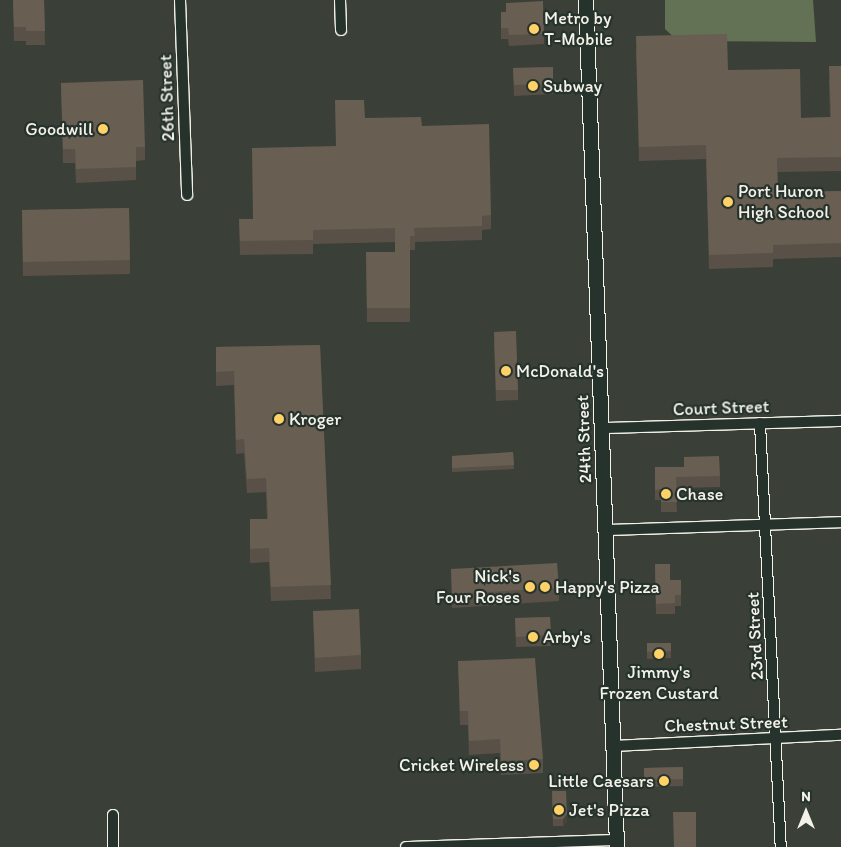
<!DOCTYPE html>
<html>
<head>
<meta charset="utf-8">
<style>
  body { margin:0 }
  #map { position:relative; width:841px; height:847px; overflow:hidden; background:#3a4038; font-family:Itim,sans-serif }
  div>[style] { position:absolute }
  .green>* { inset:0; background:#637254 }
  .roads { filter:drop-shadow(1px 0 #f4f1e8) drop-shadow(-1px 0 #f4f1e8) drop-shadow(0 1px #f4f1e8) drop-shadow(0 -1px #f4f1e8) }
  .street>* { height:10px; margin:-5px; padding:0 5px; transform-origin:5px; border-radius:5px; background:#26332d }
  .secondary>* { height:14px; margin:-7px; padding:0 7px; transform-origin:7px; border-radius:7px; background:#26332d }
  .wall>* { inset:0; background:#595147 }
  .shaded-wall>* { inset:0; background:#494239 }
  .building>* { inset:0; background:#685e52 }
  .dots>* { width:14px; height:14px; translate:-50% -50%; box-sizing:border-box; border:2px solid #26332d; border-radius:50% }
  span { translate:-50% -50%; white-space:nowrap; text-align:center; line-height:1.15; -webkit-text-stroke:4.5px #26332d; paint-order:stroke }
  .poi-label { font-size:18px; color:#f4f1e8 }
  .left { translate:0 -50%; text-align:left }
  .right { translate:-100% -50%; text-align:right }
  .street-label { font-size:18px; color:#f4f1e8 }
  .north { position:absolute; left:781px; top:787px; width:50px; height:50px; -webkit-text-stroke:4px #26332d; paint-order:stroke; rotate:0deg; font-size:14px; font-weight:700; line-height:20px; text-align:center; color:#f4f1e8 }
  .north::after { content:''; display:block; margin:auto; width:18px; height:22px; background:#f4f1e8; clip-path:polygon(50% 0,100% 100%,50% 72%,0 100%) }
</style>
</head>
<body>
<div id="map">
  <div class="green">
    <i style="clip-path:polygon(665px 0,813px 0,816px 42px,678px 41px,665px 29px)"></i>
  </div>
  <div class="roads">
    <div class="street">
      <i style="left:180px;top:0;width:195px;rotate:87.9deg"></i>
      <i style="left:340px;top:0;width:30px;rotate:88deg"></i>
      <i style="left:760px;top:423px;width:425px;rotate:87.2deg"></i>
      <i style="left:603px;top:428px;width:238px;rotate:-1.7deg"></i>
      <i style="left:606px;top:530px;width:235px;rotate:-1.9deg"></i>
      <i style="left:613px;top:746px;width:228px;rotate:-2.8deg"></i>
      <i style="left:113px;top:847px;width:32px;rotate:-90deg"></i>
      <i style="left:406px;top:847px;width:211px;rotate:-1.9deg"></i>
    </div>
    <div class="secondary">
      <i style="left:586px;top:0;width:848px;rotate:87.9deg"></i>
    </div>
  </div>
  <div class="wall">
    <i style="clip-path:polygon(13px 0,44px 0,45px 45px,26px 45px,26px 41px,14px 41px)"></i>
    <i style="clip-path:polygon(501px 12px,544px 34px,544px 44px,509px 46px,508px 39px,501px 39px)"></i>
    <i style="clip-path:polygon(636px 50px,801px 118px,830px 117px,829px 80px,841px 66px,841px 171px,777px 172px,778px 192px,841px 191px,841px 257px,773px 259px,773px 267px,709px 269px,706px 159px,639px 161px)"></i>
    <i style="clip-path:polygon(553px 67px,553px 94px,514px 96px,513px 68px)"></i>
    <i style="clip-path:polygon(61px 83px,145px 147px,145px 160px,136px 161px,136px 180px,76px 183px,75px 163px,63px 163px)"></i>
    <i style="clip-path:polygon(365px 118px,422px 126px,491px 215px,491px 229px,482px 230px,482px 240px,415px 242px,415px 250px,410px 250px,410px 322px,367px 322px,366px 252px,395px 252px,395px 242px,313px 244px,313px 254px,240px 255px,239px 219px,253px 219px,336px 146px)"></i>
    <i style="clip-path:polygon(129px 208px,130px 274px,23px 276px,22px 210px)"></i>
    <i style="clip-path:polygon(494px 342px,518px 390px,518px 400px,496px 401px)"></i>
    <i style="clip-path:polygon(320px 345px,331px 599px,271px 601px,269px 562px,250px 563px,250px 519px,267px 519px,266px 492px,247px 493px,244px 453px,236px 454px,234px 385px,216px 386px,216px 347px)"></i>
    <i style="clip-path:polygon(513px 452px,514px 469px,452px 472px,452px 456px)"></i>
    <i style="clip-path:polygon(655px 467px,684px 467px,720px 476px,720px 487px,676px 488px,677px 512px,661px 512px,661px 500px,655px 500px)"></i>
    <i style="clip-path:polygon(655px 564px,670px 580px,681px 580px,681px 606px,675px 606px,675px 614px,656px 614px)"></i>
    <i style="clip-path:polygon(451px 569px,559px 588px,559px 601px,452px 608px)"></i>
    <i style="clip-path:polygon(313px 611px,361px 655px,361px 669px,315px 672px)"></i>
    <i style="clip-path:polygon(550px 617px,551px 646px,516px 647px,515px 618px)"></i>
    <i style="clip-path:polygon(647px 643px,671px 651px,671px 658px,647px 659px)"></i>
    <i style="clip-path:polygon(458px 661px,543px 759px,543px 773px,501px 775px,500px 753px,469px 755px,468px 725px,460px 725px)"></i>
    <i style="clip-path:polygon(683px 767px,683px 786px,644px 787px,644px 768px)"></i>
    <i style="clip-path:polygon(552px 791px,567px 822px,563px 826px,553px 826px)"></i>
  </div>
  <div class="shaded-wall">
    <i style="clip-path:polygon(567px 814px,567px 822px,563px 826px,563px 819px)"></i>
  </div>
  <div class="building">
    <i style="clip-path:polygon(13px 0,44px 0,45px 31px,26px 31px,26px 27px,14px 27px)"></i>
    <i style="clip-path:polygon(543px 1px,544px 34px,509px 35px,508px 28px,501px 28px,501px 12px,506px 12px,506px 3px)"></i>
    <i style="clip-path:polygon(727px 34px,728px 70px,800px 69px,801px 118px,831px 117px,829px 66px,841px 66px,841px 157px,777px 158px,778px 192px,841px 191px,841px 243px,773px 245px,773px 253px,709px 255px,706px 145px,639px 147px,636px 36px)"></i>
    <i style="clip-path:polygon(553px 67px,553px 84px,514px 85px,513px 68px)"></i>
    <i style="clip-path:polygon(143px 80px,145px 147px,136px 147px,136px 167px,76px 169px,75px 149px,63px 149px,61px 83px)"></i>
    <i style="clip-path:polygon(335px 100px,364px 100px,365px 118px,421px 117px,422px 126px,489px 124px,491px 215px,482px 216px,482px 226px,414px 228px,415px 236px,410px 236px,410px 308px,367px 308px,366px 252px,395px 252px,395px 228px,313px 230px,313px 240px,240px 241px,239px 219px,253px 219px,252px 148px,336px 146px)"></i>
    <i style="clip-path:polygon(129px 208px,130px 260px,23px 262px,22px 210px)"></i>
    <i style="clip-path:polygon(516px 331px,518px 390px,496px 390px,494px 332px)"></i>
    <i style="clip-path:polygon(320px 345px,331px 585px,271px 587px,269px 548px,250px 549px,250px 519px,268px 519px,266px 478px,247px 479px,244px 439px,236px 440px,234px 371px,216px 372px,216px 347px)"></i>
    <i style="clip-path:polygon(513px 452px,514px 465px,452px 468px,452px 456px)"></i>
    <i style="clip-path:polygon(719px 456px,720px 476px,676px 477px,677px 502px,661px 502px,661px 489px,655px 490px,655px 467px,684px 467px,684px 457px)"></i>
    <i style="clip-path:polygon(557px 563px,559px 588px,452px 594px,451px 569px)"></i>
    <i style="clip-path:polygon(655px 564px,670px 564px,670px 580px,681px 580px,681px 595px,675px 595px,675px 603px,656px 604px)"></i>
    <i style="clip-path:polygon(359px 609px,361px 655px,315px 658px,313px 611px)"></i>
    <i style="clip-path:polygon(550px 617px,551px 635px,516px 637px,515px 618px)"></i>
    <i style="clip-path:polygon(647px 643px,671px 643px,671px 651px,647px 652px)"></i>
    <i style="clip-path:polygon(535px 658px,543px 759px,501px 761px,500px 739px,469px 741px,468px 711px,460px 711px,458px 661px)"></i>
    <i style="clip-path:polygon(683px 767px,683px 779px,644px 780px,644px 768px)"></i>
    <i style="clip-path:polygon(552px 791px,566px 791px,567px 814px,563px 819px,553px 819px)"></i>
    <i style="clip-path:polygon(673px 812px,696px 812px,696px 847px,674px 847px)"></i>
  </div>
  <div class="dots">
    <i style="left:534px;top:29px;background:#ffd166"></i>
    <i style="left:533px;top:86px;background:#ffd166"></i>
    <i style="left:103px;top:129px;background:#ffd166"></i>
    <i style="left:728px;top:202px;background:#ffd166"></i>
    <i style="left:506px;top:371px;background:#ffd166"></i>
    <i style="left:279px;top:419px;background:#ffd166"></i>
    <i style="left:666px;top:494px;background:#ffd166"></i>
    <i style="left:530px;top:587px;background:#ffd166"></i>
    <i style="left:545px;top:587px;background:#ffd166"></i>
    <i style="left:533px;top:637px;background:#ffd166"></i>
    <i style="left:659px;top:654px;background:#ffd166"></i>
    <i style="left:534px;top:765px;background:#ffd166"></i>
    <i style="left:664px;top:781px;background:#ffd166"></i>
    <i style="left:559px;top:810px;background:#ffd166"></i>
  </div>
  <div class="poi-label">
    <span class="left" style="left:544px;top:29px">Metro by<br>T-Mobile</span>
    <span class="left" style="left:543px;top:86px">Subway</span>
    <span class="right" style="left:93px;top:129px">Goodwill</span>
    <span class="left" style="left:738px;top:202px">Port Huron<br>High School</span>
    <span class="left" style="left:516px;top:371px">McDonald's</span>
    <span class="left" style="left:289px;top:419px">Kroger</span>
    <span class="left" style="left:676px;top:494px">Chase</span>
    <span class="right" style="left:520px;top:587px">Nick's<br>Four Roses</span>
    <span class="left" style="left:555px;top:587px">Happy's Pizza</span>
    <span class="left" style="left:543px;top:637px">Arby's</span>
    <span style="left:659px;top:683px">Jimmy's<br>Frozen Custard</span>
    <span class="right" style="left:524px;top:765px">Cricket Wireless</span>
    <span class="right" style="left:654px;top:781px">Little Caesars</span>
    <span class="left" style="left:569px;top:810px">Jet's Pizza</span>
  </div>
  <div class="street-label">
    <span style="left:167px;top:98px;rotate:-92deg">26th Street</span>
    <span style="left:721px;top:408px;rotate:-2deg">Court Street</span>
    <span style="left:584px;top:439px;rotate:-92deg">24th Street</span>
    <span style="left:755px;top:636px;rotate:-93deg">23rd Street</span>
    <span style="left:726px;top:724px;rotate:-2deg">Chestnut Street</span>
  </div>
  <div class="north">N</div>
</div>
</body>
</html>
